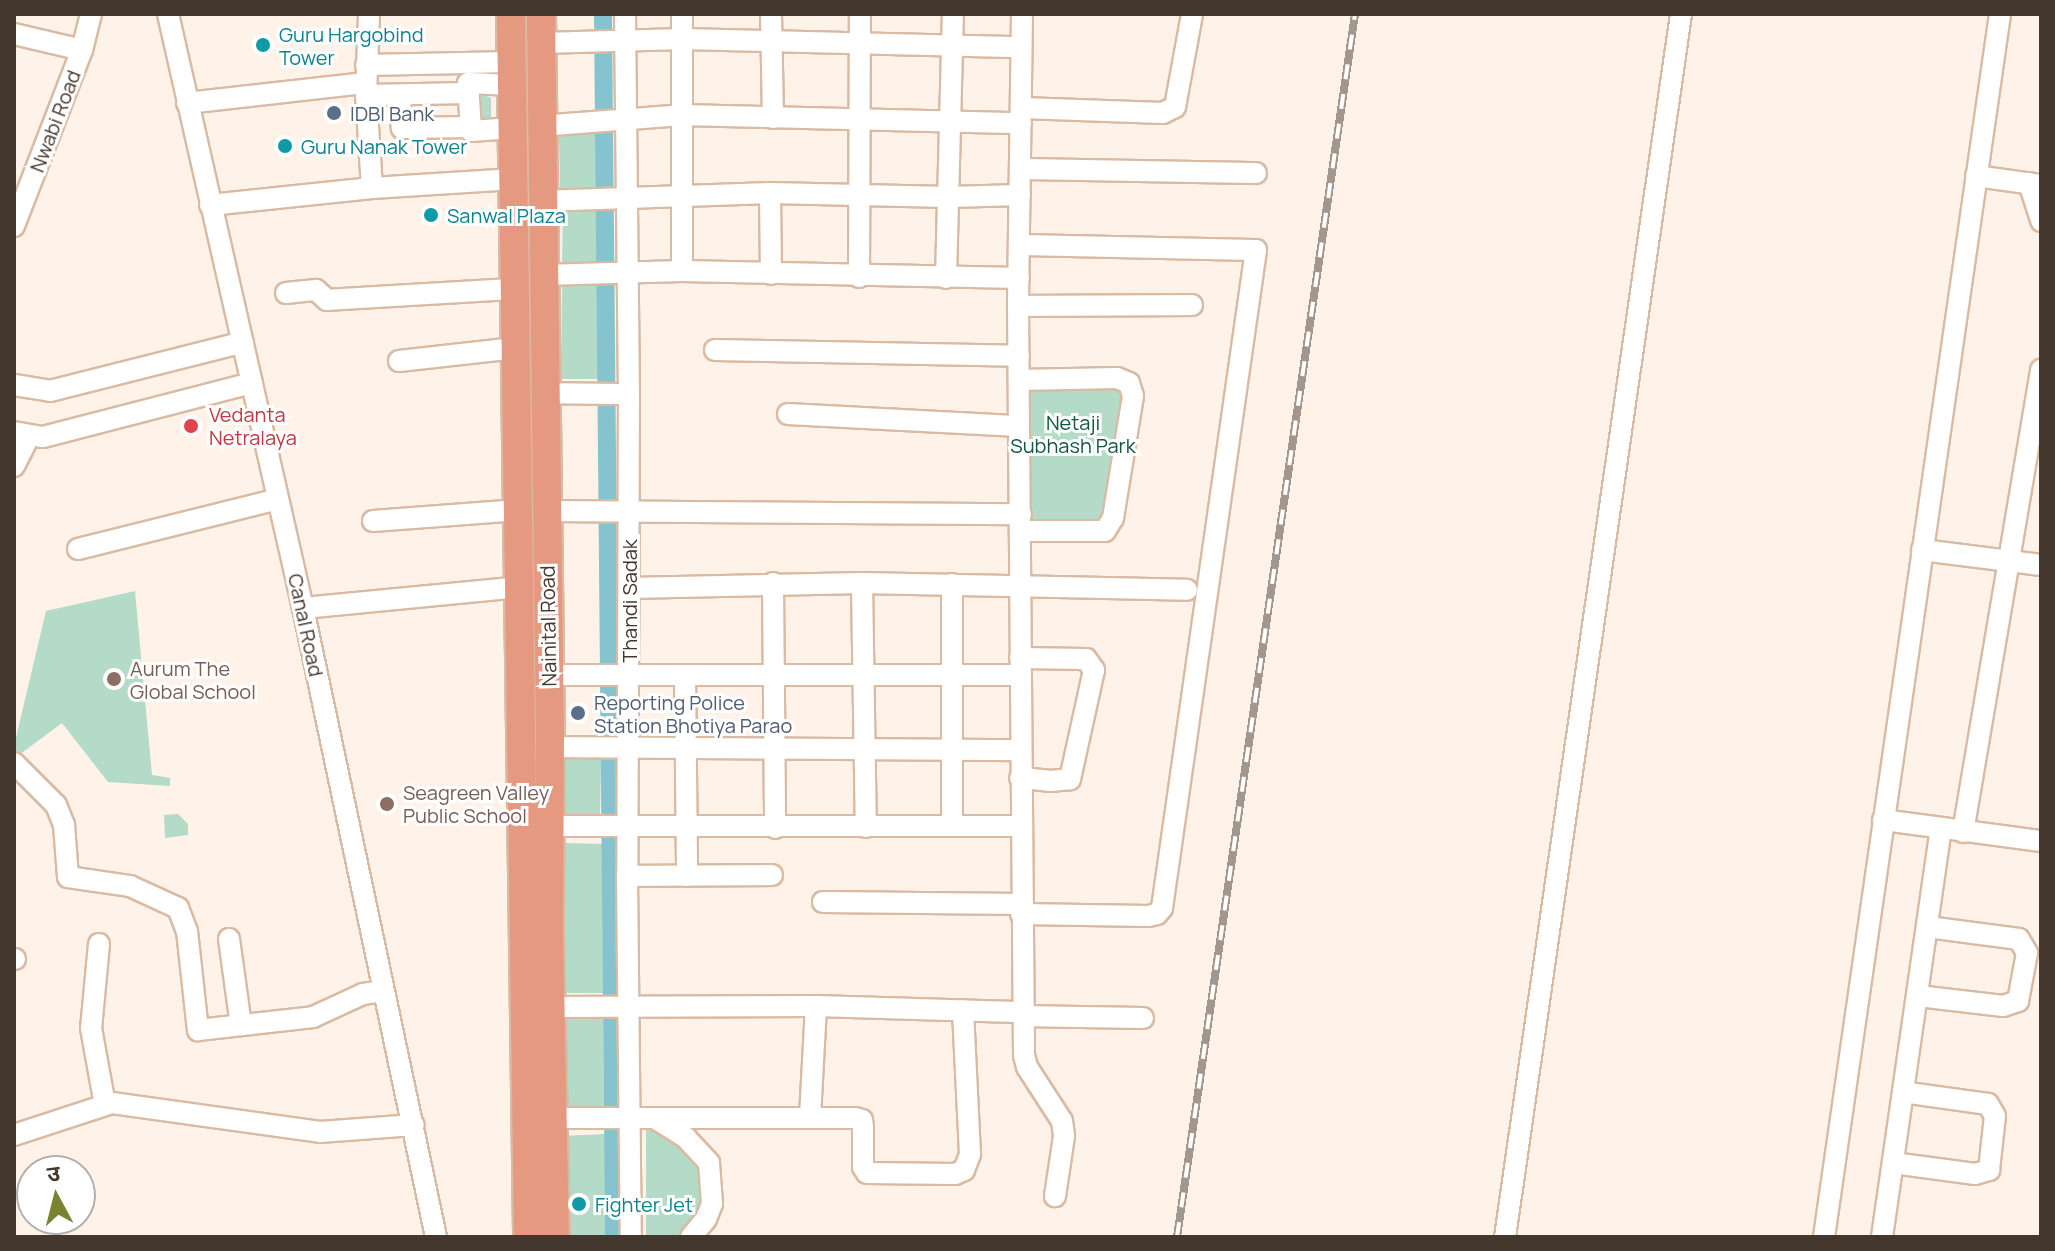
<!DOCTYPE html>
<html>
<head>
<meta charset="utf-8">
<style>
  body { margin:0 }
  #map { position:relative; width:2055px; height:1251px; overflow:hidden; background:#fff2e9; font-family:Manrope,"Noto Sans Devanagari",sans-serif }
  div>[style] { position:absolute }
  .green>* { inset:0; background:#b4dac8 }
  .canal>* { height:18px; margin:-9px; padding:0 9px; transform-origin:9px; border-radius:9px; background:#85c4ce }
  .roads { filter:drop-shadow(2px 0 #d9bba4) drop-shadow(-2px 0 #d9bba4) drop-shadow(0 2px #d9bba4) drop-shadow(0 -2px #d9bba4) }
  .minor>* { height:20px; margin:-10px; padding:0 10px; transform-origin:10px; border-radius:10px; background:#fff }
  .highway>* { height:28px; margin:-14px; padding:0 14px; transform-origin:14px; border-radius:14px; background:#e59981 }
  .rail>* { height:8px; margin-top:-4px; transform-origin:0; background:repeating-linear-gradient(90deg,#fff 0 15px,#a3968d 0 30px); box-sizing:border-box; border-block:2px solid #a3968d }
  .dots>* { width:22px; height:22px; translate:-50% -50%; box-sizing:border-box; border:4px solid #fff; border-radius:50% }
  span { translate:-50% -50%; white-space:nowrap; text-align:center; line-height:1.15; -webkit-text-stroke:6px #fff; paint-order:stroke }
  .culture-label { font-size:20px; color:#0d838f }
  .left { translate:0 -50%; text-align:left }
  .service-label { font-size:20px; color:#4e5e75 }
  .street-label { font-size:20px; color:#44372e }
  .health-label { font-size:20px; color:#be3a42 }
  .park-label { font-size:20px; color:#13553d }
  .education-label { font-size:20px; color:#785e54 }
  .frame { position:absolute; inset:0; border:16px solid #44372e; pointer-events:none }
  .north { position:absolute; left:16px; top:1155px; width:80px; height:80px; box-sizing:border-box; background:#fff; border:2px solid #b4afab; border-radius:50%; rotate:353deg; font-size:22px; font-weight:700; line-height:32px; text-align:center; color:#44372e }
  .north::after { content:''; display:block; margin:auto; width:28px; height:36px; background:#788431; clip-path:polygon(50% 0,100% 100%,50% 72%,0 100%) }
</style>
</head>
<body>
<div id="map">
  <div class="green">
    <i style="clip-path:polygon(481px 94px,491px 98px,491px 122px,478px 123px,477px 98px)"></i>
    <i style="clip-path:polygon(597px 133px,599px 190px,560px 191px,559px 134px)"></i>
    <i style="clip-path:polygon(598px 208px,597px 263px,562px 263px,563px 209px)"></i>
    <i style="clip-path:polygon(562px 280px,601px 281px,600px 379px,561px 379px)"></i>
    <i style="clip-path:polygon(1124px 387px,1102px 521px,1031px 522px,1030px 388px)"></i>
    <i style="clip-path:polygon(135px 591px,152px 775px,170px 778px,170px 786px,108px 782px,62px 723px,19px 755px,14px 746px,46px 611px)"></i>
    <i style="clip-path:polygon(601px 758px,600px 818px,564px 818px,564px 759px)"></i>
    <i style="clip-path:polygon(178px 814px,188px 824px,188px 835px,165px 838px,164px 815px)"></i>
    <i style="clip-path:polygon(562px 843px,602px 844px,603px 993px,562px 993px)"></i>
    <i style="clip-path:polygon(561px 1015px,603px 1015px,604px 1112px,562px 1113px)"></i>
    <i style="clip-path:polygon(646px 1127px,677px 1141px,698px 1161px,705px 1178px,704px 1200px,695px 1224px,680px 1237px,646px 1237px)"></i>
    <i style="clip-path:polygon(606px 1134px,608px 1237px,564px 1237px,561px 1136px)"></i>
  </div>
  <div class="canal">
    <i style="left:603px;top:14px;width:1223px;rotate:89.48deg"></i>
  </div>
  <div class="roads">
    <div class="minor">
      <i style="left:168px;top:14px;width:609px;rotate:77.2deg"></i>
      <i style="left:303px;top:608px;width:643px;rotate:78.06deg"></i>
      <i style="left:369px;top:14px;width:81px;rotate:92.1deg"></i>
      <i style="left:366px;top:95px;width:93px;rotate:86.3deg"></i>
      <i style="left:625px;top:14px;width:380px;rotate:89.4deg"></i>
      <i style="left:629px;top:394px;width:482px;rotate:90.2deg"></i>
      <i style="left:627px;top:876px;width:361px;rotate:89.4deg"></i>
      <i style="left:771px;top:14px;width:104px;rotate:88.9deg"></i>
      <i style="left:1022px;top:14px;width:292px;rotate:90.8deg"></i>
      <i style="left:1018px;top:306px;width:749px;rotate:89.54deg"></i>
      <i style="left:1024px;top:1055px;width:12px;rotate:76deg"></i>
      <i style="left:1027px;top:1067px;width:64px;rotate:57.1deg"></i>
      <i style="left:1062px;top:1121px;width:15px;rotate:82deg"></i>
      <i style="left:1064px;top:1136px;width:61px;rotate:98.5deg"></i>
      <i style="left:14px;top:34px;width:70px;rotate:13.2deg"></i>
      <i style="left:542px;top:43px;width:141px;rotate:-1.6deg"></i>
      <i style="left:683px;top:39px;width:338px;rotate:1.4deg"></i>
      <i style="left:366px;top:65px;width:146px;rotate:-1.2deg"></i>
      <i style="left:513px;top:85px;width:45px;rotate:-177.5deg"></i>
      <i style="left:468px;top:83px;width:48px;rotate:86.4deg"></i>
      <i style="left:471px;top:131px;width:42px;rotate:-4.1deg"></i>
      <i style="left:366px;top:95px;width:103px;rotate:-1.1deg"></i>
      <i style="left:400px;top:95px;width:33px;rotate:87deg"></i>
      <i style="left:402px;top:128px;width:69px;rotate:-0.8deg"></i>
      <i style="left:187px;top:103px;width:180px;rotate:-6.4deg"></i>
      <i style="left:1022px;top:108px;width:141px;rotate:2deg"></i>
      <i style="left:1163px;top:113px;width:13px;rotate:-27deg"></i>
      <i style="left:1175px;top:107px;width:95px;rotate:-79.6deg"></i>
      <i style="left:540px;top:126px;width:142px;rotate:-4.4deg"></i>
      <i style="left:682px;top:115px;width:339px;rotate:1.4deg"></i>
      <i style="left:1021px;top:169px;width:235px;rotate:1deg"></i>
      <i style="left:1976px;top:176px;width:66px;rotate:7.9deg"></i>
      <i style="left:2029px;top:183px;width:40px;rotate:72deg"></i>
      <i style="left:770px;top:193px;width:81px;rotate:89.3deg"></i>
      <i style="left:542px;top:201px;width:228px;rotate:-2deg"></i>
      <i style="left:770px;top:193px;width:179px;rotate:1.3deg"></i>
      <i style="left:949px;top:197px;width:71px;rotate:-1.6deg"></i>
      <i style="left:210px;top:205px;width:163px;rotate:-6deg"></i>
      <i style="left:372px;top:188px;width:142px;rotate:-3.6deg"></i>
      <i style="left:14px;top:226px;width:189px;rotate:-68.9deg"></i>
      <i style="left:82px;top:50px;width:37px;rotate:-76deg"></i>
      <i style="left:1020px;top:245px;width:236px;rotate:1.2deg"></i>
      <i style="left:1256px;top:250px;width:665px;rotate:98.13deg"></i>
      <i style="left:1162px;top:908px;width:8px;rotate:130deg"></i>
      <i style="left:1157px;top:914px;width:9px;rotate:167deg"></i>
      <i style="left:1148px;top:916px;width:127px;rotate:-179.1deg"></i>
      <i style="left:682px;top:271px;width:257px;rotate:-90deg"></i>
      <i style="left:542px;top:275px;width:140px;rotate:-1.6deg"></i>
      <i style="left:682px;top:271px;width:337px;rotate:1.2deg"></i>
      <i style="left:859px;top:277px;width:263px;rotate:-89.8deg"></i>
      <i style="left:946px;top:278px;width:264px;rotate:-88.5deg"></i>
      <i style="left:286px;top:293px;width:30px;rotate:-6deg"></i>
      <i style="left:316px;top:290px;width:15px;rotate:42deg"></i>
      <i style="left:327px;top:300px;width:187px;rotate:-3.4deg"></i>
      <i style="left:1018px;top:306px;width:174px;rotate:-0.3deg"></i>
      <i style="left:715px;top:350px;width:304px;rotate:1.1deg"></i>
      <i style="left:399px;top:361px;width:117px;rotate:-6.4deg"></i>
      <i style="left:1019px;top:380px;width:98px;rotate:-1.2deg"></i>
      <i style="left:1117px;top:378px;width:13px;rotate:23deg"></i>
      <i style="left:1129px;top:383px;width:14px;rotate:73deg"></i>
      <i style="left:1133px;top:396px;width:124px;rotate:99.3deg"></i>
      <i style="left:1113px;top:518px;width:15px;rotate:122deg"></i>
      <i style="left:1105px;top:531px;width:83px;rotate:180deg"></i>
      <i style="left:14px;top:385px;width:36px;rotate:9deg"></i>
      <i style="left:50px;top:391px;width:199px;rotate:-14.2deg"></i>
      <i style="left:544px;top:393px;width:85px;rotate:0.7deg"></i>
      <i style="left:788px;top:414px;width:231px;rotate:3deg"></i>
      <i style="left:14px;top:432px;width:29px;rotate:10deg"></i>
      <i style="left:43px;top:437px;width:216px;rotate:-14.5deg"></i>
      <i style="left:14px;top:466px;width:34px;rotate:-63deg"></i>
      <i style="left:546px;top:511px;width:475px;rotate:0.4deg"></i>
      <i style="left:373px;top:521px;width:146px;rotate:-4.3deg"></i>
      <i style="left:78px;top:549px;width:206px;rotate:-14deg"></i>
      <i style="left:1922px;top:550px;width:120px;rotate:7.2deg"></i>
      <i style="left:773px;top:583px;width:245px;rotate:89.5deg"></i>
      <i style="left:862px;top:583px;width:244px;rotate:89.1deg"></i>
      <i style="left:952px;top:584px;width:242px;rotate:90deg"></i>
      <i style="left:629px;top:588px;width:233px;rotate:-1.2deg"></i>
      <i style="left:862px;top:583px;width:325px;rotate:1.2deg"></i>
      <i style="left:303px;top:608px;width:218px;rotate:-5.5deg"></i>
      <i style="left:1020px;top:658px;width:66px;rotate:0.9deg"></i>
      <i style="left:1086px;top:659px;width:14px;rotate:54deg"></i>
      <i style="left:1094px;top:670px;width:112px;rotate:102.4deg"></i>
      <i style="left:1070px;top:779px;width:19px;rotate:174deg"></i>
      <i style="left:1051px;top:781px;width:31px;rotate:-174deg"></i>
      <i style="left:549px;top:675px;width:471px"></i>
      <i style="left:685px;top:675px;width:201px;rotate:89.4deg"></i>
      <i style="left:551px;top:747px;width:469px;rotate:0.4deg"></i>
      <i style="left:14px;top:763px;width:59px;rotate:45deg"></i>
      <i style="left:56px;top:805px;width:22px;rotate:68deg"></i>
      <i style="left:64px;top:825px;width:52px;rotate:85.6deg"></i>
      <i style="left:68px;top:877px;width:63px;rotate:8.3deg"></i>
      <i style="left:130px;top:886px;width:53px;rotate:24.6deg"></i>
      <i style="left:178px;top:908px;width:25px;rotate:69deg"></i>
      <i style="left:187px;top:931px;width:100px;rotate:83.7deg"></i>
      <i style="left:198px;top:1030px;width:116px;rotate:-6.4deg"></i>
      <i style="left:313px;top:1017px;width:55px;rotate:-24.7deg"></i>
      <i style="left:363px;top:994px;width:19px;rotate:-9deg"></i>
      <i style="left:1883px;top:820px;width:159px;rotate:7.6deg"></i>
      <i style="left:550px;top:826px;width:470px"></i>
      <i style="left:1963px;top:832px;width:469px;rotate:-80.4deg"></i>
      <i style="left:627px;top:876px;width:145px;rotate:-0.4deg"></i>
      <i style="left:823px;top:902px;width:199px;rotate:0.6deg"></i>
      <i style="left:229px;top:939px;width:87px;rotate:82.1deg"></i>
      <i style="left:99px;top:944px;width:84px;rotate:95.4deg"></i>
      <i style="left:91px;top:1028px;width:78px;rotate:79.7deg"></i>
      <i style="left:14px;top:959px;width:1px"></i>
      <i style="left:1918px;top:996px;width:86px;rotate:6.7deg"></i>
      <i style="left:2003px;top:1006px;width:16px;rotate:-18deg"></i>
      <i style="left:2018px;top:1001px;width:49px;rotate:-79.4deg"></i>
      <i style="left:2027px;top:953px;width:16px;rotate:-120deg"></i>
      <i style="left:2019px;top:939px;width:92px;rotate:-172.5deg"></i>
      <i style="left:550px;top:1007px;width:266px;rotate:-0.2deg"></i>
      <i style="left:816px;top:1006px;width:208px;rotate:1.7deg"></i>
      <i style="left:1024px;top:1016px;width:119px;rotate:1deg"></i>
      <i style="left:810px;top:1117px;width:111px;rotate:-86.9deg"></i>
      <i style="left:553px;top:1118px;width:302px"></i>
      <i style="left:855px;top:1118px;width:7px;rotate:16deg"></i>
      <i style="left:862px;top:1120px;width:7px;rotate:82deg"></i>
      <i style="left:863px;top:1127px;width:40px;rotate:90deg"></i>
      <i style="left:863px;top:1167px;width:7px;rotate:56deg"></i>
      <i style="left:867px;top:1173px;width:88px;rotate:0.7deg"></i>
      <i style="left:955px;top:1174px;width:10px;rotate:-24deg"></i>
      <i style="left:964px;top:1170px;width:17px;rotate:-69deg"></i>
      <i style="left:970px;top:1154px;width:144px;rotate:-92.8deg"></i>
      <i style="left:656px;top:1119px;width:36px;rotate:32deg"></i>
      <i style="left:686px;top:1138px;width:34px;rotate:47deg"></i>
      <i style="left:709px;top:1163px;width:41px;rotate:85.8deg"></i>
      <i style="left:712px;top:1204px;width:16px;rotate:112deg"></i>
      <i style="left:706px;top:1219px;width:23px;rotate:130deg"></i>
      <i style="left:14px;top:1135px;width:103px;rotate:-18.1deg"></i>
      <i style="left:112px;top:1103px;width:210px;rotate:7.9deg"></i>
      <i style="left:320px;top:1132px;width:94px;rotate:-4.3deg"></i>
      <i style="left:1893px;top:1163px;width:83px;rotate:7.6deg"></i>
      <i style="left:1975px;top:1174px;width:15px;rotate:-16deg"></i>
      <i style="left:1989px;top:1170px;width:54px;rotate:-83.7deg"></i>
      <i style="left:1995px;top:1116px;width:14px;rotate:-120deg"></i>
      <i style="left:1988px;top:1104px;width:86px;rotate:-172deg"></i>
      <i style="left:1505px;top:1237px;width:1236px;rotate:-81.81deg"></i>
      <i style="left:1824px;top:1237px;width:1236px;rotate:-81.81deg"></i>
      <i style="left:1882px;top:1237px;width:411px;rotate:-81.8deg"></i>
    </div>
    <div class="highway">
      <i style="left:511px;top:14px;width:1223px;rotate:89.2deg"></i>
      <i style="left:541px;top:14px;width:724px;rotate:89.29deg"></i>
      <i style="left:550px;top:738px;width:191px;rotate:90.3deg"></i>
      <i style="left:549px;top:929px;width:308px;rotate:88.9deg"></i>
    </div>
  </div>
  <div class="rail">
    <i style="left:1177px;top:1237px;width:1236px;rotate:-81.72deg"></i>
  </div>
  <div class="dots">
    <i style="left:263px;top:45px;background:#0f9aa8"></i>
    <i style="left:334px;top:113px;background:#5c6f8a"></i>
    <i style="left:285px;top:146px;background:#0f9aa8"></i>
    <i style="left:431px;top:215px;background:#0f9aa8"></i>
    <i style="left:191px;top:426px;background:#e0444e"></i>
    <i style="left:114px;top:679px;background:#8d6e63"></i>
    <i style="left:578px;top:713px;background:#5c6f8a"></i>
    <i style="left:387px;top:804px;background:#8d6e63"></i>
    <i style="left:579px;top:1204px;background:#0f9aa8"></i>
  </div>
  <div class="culture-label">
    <span class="left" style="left:279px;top:46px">Guru Hargobind<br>Tower</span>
    <span class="left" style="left:301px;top:146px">Guru Nanak Tower</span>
    <span class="left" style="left:447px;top:215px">Sanwal Plaza</span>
    <span class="left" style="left:595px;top:1204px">Fighter Jet</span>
  </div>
  <div class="service-label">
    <span class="left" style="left:350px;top:113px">IDBI Bank</span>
    <span class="left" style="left:594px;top:714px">Reporting Police<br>Station Bhotiya Parao</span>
  </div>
  <div class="street-label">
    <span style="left:55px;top:121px;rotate:-69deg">Nwabi Road</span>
    <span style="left:629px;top:601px;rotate:-90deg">Thandi Sadak</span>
    <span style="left:306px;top:625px;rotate:78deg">Canal Road</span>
    <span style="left:548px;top:626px;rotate:-91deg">Nainital Road</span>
  </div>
  <div class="health-label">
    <span class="left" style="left:209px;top:426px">Vedanta<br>Netralaya</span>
  </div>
  <div class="park-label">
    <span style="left:1073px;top:434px">Netaji<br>Subhash Park</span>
  </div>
  <div class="education-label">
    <span class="left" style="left:130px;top:680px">Aurum The<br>Global School</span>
    <span class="left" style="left:403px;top:804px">Seagreen Valley<br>Public School</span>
  </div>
  <div class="frame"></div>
  <div class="north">उ</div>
</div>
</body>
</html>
